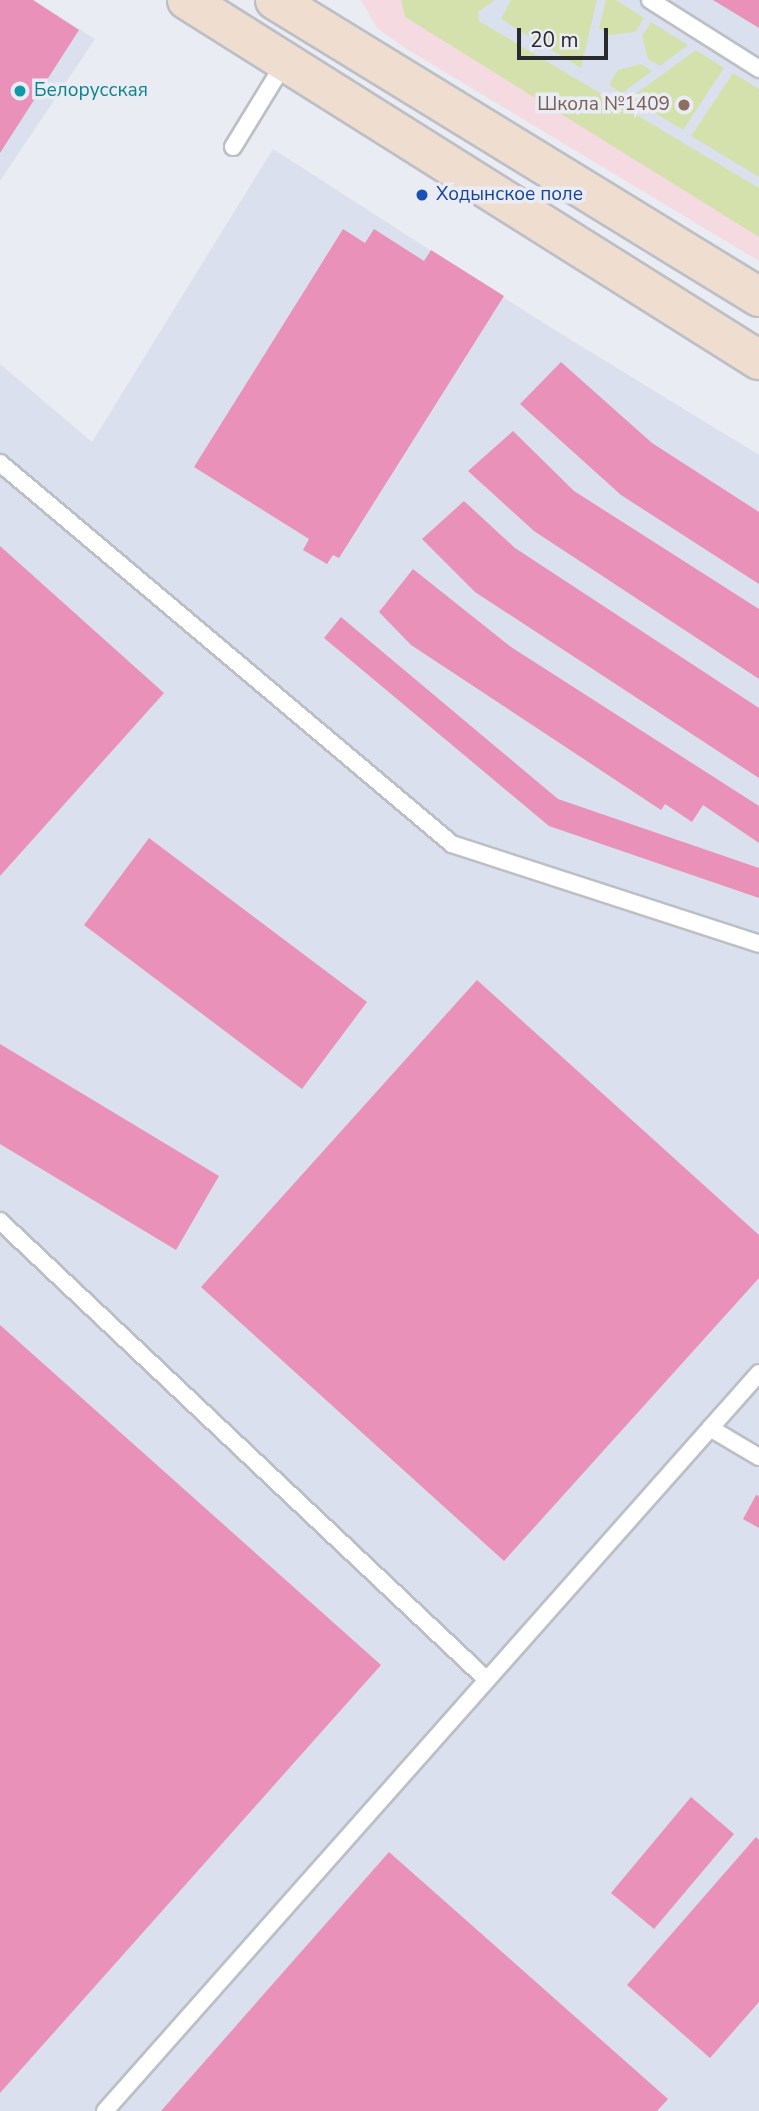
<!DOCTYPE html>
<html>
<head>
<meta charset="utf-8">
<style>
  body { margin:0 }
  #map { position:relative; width:759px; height:2111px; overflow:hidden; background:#e9ecf2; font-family:"Nunito Sans",sans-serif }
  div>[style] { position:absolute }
  .commercial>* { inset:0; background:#f5dbe1 }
  .built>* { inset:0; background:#dae0ed }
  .green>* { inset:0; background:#d4e1ad }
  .building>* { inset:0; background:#e991b9 }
  .roads { filter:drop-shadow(2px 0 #bcbfc5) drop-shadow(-2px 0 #bcbfc5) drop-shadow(0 2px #bcbfc5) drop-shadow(0 -2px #bcbfc5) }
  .lane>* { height:16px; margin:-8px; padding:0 8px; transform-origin:8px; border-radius:8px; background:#fff }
  .secondary>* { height:38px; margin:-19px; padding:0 19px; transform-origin:19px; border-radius:19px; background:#efdecf }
  .dots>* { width:19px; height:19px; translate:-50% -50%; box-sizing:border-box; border:4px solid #e9ecf2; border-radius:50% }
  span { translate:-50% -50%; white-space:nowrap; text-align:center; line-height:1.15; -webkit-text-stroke:7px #e9ecf2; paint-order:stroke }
  .culture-label { font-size:19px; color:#0d838f }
  .left { translate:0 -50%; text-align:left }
  .education-label { font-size:19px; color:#785e54 }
  .right { translate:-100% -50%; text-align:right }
  .transit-label { font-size:19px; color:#164399 }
  .scale { position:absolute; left:517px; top:28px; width:91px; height:32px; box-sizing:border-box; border:4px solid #292a2c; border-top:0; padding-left:9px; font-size:21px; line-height:24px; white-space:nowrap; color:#292a2c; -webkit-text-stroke:5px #e9ecf2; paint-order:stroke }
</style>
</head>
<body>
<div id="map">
  <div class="commercial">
    <i style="clip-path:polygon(361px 0,759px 0,759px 261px,405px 48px,377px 28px)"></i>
  </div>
  <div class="built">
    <i style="clip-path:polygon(0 0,33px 0,95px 39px,0 181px)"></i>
    <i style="clip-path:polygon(442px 0,759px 0,759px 196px)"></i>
    <i style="clip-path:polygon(273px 149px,545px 324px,759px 455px,759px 2111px,0 2111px,0 364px,92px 442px)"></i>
  </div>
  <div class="green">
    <i style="clip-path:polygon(401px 0,495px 0,478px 12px,479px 21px,759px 188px,759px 237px,405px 17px)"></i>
    <i style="clip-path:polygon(511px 0,597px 0,581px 68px,501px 19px)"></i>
    <i style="clip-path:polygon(606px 0,616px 0,644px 18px,635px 32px,610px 35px,599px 28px)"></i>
    <i style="clip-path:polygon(651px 22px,688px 45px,660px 66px,648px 59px,642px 36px)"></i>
    <i style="clip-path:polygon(696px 50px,724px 68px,683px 130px,630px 98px)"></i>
    <i style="clip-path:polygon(641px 64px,652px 71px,622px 93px,609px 85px,618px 70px)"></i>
    <i style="clip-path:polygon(733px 73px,759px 89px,759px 177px,691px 136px)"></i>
  </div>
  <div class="building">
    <i style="clip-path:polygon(0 0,33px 0,79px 30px,0 153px)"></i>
    <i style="clip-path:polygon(713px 0,759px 0,759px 28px)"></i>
    <i style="clip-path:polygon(343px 229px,365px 243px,374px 229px,424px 261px,431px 250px,504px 296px,339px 558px,333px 555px,327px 564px,303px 550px,309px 539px,194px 467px)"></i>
    <i style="clip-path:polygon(561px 362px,652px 443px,759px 512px,759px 584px,621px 495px,520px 404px)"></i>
    <i style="clip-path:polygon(513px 431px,574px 491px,759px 609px,759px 679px,534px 531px,468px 471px)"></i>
    <i style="clip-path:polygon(464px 501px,515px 548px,759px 708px,759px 778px,475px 592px,422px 539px)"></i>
    <i style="clip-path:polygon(0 546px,164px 693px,0 876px)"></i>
    <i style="clip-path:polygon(413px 569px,511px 647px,759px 806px,759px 843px,703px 805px,692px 822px,665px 804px,661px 810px,411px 645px,379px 612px)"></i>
    <i style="clip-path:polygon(341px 617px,558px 799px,759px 868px,759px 898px,549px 826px,324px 638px)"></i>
    <i style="clip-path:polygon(149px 838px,367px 1002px,302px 1089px,84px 925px)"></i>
    <i style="clip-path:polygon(477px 980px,759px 1235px,759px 1278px,504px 1561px,201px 1287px)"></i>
    <i style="clip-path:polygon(0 1044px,219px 1176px,176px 1250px,0 1144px)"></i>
    <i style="clip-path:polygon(0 1325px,381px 1665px,0 2093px)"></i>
    <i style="clip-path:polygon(756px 1495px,759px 1496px,759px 1528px,743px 1519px)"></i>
    <i style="clip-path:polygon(691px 1797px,734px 1834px,654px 1929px,611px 1893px)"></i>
    <i style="clip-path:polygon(756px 1837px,759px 1840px,759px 2002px,710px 2058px,627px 1985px)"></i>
    <i style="clip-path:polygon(389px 1852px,668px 2099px,657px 2111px,161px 2111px)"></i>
  </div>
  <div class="roads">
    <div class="lane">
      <i style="left:650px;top:0;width:129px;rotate:32.3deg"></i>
      <i style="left:233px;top:147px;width:100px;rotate:-58.5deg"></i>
      <i style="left:0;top:463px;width:591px;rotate:40.13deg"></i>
      <i style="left:452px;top:844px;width:323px;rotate:18deg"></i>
      <i style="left:0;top:1221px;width:669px;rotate:43.3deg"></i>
      <i style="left:710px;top:1428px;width:57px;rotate:30.6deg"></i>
      <i style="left:105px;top:2111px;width:986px;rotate:-48.45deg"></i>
    </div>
    <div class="secondary">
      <i style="left:187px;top:0;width:676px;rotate:32.19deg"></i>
      <i style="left:275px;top:0;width:568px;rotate:31.53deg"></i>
    </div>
  </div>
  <div class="dots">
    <i style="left:20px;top:91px;background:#0f9aa8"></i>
    <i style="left:684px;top:105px;background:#8d6e63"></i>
    <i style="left:422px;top:195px;background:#1a4fb4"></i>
  </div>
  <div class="culture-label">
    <span class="left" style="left:34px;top:91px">Белорусская</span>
  </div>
  <div class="education-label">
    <span class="right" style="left:670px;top:105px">Школа №1409</span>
  </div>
  <div class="transit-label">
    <span class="left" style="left:436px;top:195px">Ходынское поле</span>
  </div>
  <div class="scale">20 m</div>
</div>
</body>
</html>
